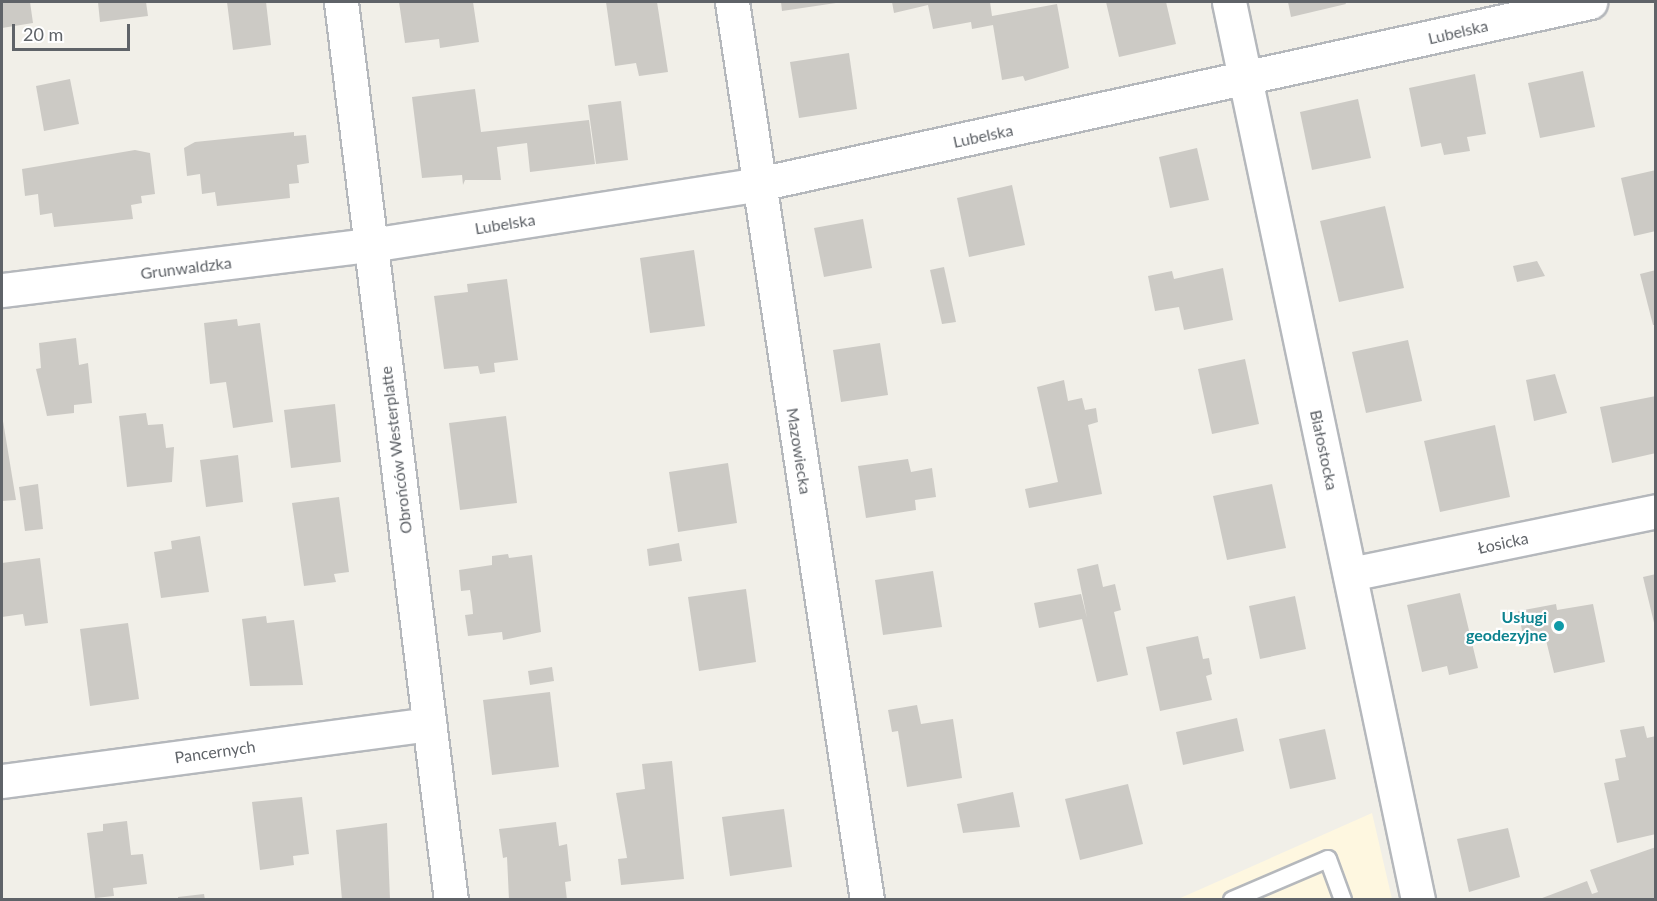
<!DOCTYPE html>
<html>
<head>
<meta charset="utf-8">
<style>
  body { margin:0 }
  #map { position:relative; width:1657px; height:901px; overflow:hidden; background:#f1efe8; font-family:Lato,sans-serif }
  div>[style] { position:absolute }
  .commercial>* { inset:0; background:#fef7e0 }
  .building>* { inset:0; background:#cccac5 }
  .roads { filter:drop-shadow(2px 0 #b5b8bc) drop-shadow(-2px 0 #b5b8bc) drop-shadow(0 2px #b5b8bc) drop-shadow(0 -2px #b5b8bc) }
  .service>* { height:16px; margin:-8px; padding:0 8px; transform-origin:8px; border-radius:8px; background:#fff }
  .minor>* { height:33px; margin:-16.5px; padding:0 16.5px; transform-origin:16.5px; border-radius:16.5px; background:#fff }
  .dots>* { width:16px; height:16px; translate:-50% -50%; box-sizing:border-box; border:3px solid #fff; border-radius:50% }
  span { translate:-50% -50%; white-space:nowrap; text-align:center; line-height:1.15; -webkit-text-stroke:4.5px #fff; paint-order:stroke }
  .street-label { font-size:16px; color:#5f6368 }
  .culture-label { font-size:16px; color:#0d838f; font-weight:700 }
  .right { translate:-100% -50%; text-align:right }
  .frame { position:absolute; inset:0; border:3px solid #5f6368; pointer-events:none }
  .scale { position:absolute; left:12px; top:24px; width:118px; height:27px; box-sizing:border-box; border:3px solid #5f6368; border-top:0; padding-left:8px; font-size:18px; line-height:21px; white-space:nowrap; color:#5f6368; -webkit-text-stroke:4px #fff; paint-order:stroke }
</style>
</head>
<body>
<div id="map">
  <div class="commercial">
    <i style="clip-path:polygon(1372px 813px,1392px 899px,1176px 900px)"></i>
  </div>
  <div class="building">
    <i style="clip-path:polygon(2px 2px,30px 2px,33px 23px,2px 28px)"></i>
    <i style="clip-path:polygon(98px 2px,146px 2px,148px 16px,100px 22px)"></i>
    <i style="clip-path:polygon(266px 2px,271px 45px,233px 50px,227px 2px)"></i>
    <i style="clip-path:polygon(399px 2px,473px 2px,479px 42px,440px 48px,439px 39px,405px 43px)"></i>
    <i style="clip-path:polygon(606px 2px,657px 2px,668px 72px,639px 76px,636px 63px,615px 66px)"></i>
    <i style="clip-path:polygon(781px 2px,835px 2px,836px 3px,782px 11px)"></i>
    <i style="clip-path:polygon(892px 2px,990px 2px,992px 16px,1057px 4px,1069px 68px,1025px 81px,1023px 76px,1002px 80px,993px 25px,972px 29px,971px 22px,933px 29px,928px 5px,894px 13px)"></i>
    <i style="clip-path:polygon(1106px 2px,1166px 2px,1176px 44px,1119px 57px)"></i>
    <i style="clip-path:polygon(1288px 2px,1345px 2px,1346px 4px,1291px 17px)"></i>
    <i style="clip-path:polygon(849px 53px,857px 109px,799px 118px,790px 62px)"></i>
    <i style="clip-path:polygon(1583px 71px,1595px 127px,1540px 138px,1528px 83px)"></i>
    <i style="clip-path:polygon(1475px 74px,1486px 134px,1467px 137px,1470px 151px,1444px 155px,1441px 143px,1421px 147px,1409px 88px)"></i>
    <i style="clip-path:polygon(70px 79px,79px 124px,44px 131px,36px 86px)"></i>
    <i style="clip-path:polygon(475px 89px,481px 132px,589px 120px,595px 164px,530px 172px,527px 143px,497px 147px,501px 180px,465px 180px,463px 185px,462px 175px,422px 178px,412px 97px)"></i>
    <i style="clip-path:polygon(1358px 99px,1371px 158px,1312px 170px,1300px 112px)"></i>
    <i style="clip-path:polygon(621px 101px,628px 160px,596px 164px,588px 105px)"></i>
    <i style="clip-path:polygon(294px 132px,294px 136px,306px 135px,309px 163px,297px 165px,299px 183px,289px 184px,290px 198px,217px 206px,215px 192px,202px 194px,200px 174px,187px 176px,184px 148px,195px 142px)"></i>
    <i style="clip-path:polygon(1197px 148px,1209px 200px,1170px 208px,1159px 157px)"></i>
    <i style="clip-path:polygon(135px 150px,150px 153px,155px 194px,141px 196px,142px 203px,131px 205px,133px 219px,54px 227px,52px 213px,40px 215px,38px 194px,25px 196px,22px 169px)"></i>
    <i style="clip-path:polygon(1656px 170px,1656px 231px,1634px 236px,1621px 178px)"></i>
    <i style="clip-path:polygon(1012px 185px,1025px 245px,969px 257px,957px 198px)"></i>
    <i style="clip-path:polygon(1385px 206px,1404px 288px,1339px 302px,1320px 221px)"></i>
    <i style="clip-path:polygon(863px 219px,872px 268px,824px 277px,814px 228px)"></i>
    <i style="clip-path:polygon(694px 250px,705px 326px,650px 333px,640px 258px)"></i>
    <i style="clip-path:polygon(1537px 261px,1545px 276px,1517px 282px,1513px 266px)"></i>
    <i style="clip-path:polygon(944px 267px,956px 322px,942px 324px,930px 270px)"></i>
    <i style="clip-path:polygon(1223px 268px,1233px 320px,1184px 330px,1179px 307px,1155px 311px,1148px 276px,1172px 271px,1174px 279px)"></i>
    <i style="clip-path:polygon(1656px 270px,1656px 325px,1653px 325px,1640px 274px)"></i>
    <i style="clip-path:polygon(507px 279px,518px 360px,494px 363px,495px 372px,480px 374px,478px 366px,444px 369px,434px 296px,468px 292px,467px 284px)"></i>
    <i style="clip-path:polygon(237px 319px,238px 326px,260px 323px,273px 422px,233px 428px,226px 382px,210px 384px,204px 323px)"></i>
    <i style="clip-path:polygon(76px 338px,79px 365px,88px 363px,92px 403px,74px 405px,74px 413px,47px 416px,36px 369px,41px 368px,39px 343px)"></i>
    <i style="clip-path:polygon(1408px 340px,1422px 401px,1366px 413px,1352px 352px)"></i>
    <i style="clip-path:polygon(880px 343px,888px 395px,841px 402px,833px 350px)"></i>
    <i style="clip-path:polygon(1245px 359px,1259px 424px,1212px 434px,1198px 369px)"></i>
    <i style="clip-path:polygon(1555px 374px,1567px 413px,1534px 421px,1526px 380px)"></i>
    <i style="clip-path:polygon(1064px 380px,1068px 401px,1082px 398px,1085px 410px,1096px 408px,1098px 422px,1088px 425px,1102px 494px,1029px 508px,1025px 489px,1058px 482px,1037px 387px)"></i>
    <i style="clip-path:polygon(1656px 396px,1656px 453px,1612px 463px,1600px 407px)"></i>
    <i style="clip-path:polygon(335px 404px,341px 462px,291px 468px,284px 410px)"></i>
    <i style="clip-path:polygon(146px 413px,148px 425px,163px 424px,166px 448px,174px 447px,172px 482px,127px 487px,119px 416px)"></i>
    <i style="clip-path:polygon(2px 415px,16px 500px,2px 501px)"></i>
    <i style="clip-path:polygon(506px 416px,517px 503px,460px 510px,449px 423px)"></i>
    <i style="clip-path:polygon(1495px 425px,1510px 497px,1440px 512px,1424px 441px)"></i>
    <i style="clip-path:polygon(238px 455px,243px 502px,206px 507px,200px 460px)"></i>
    <i style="clip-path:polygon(908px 459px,911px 472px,932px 468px,936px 497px,915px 500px,916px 510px,866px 518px,858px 466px)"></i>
    <i style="clip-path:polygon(728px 463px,737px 523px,678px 532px,669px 472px)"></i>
    <i style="clip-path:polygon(38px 484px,43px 529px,25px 531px,19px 487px)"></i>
    <i style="clip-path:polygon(1272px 484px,1286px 548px,1227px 560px,1213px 496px)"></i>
    <i style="clip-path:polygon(339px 497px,349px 572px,334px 574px,336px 582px,304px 586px,292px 503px)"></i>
    <i style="clip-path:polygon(200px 536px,209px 592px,161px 598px,154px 552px,172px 549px,171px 541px)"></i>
    <i style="clip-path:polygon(679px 543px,682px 561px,649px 566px,647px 549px)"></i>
    <i style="clip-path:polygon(508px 554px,509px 558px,532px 555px,541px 632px,503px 640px,502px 632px,468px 636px,465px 615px,473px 614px,472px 603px,470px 590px,461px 591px,459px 570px,492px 565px,492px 556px)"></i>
    <i style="clip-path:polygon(40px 558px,48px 623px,25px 626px,23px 614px,2px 617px,2px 563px)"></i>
    <i style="clip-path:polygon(1098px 564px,1103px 587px,1115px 584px,1121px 610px,1114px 612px,1128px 675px,1097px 682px,1082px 619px,1039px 628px,1034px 603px,1081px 594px,1087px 618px,1077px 569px)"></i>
    <i style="clip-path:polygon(933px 571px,942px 627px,883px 635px,875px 580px)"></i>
    <i style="clip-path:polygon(1656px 574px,1656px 627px,1655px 627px,1643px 577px)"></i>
    <i style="clip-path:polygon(746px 589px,756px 662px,699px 671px,688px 597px)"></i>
    <i style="clip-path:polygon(1460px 593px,1478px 668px,1449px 675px,1447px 666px,1422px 672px,1407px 605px)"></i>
    <i style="clip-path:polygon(1295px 596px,1306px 649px,1260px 659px,1249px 606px)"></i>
    <i style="clip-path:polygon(1556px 604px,1557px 610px,1593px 604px,1605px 662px,1554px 673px,1546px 640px,1525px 645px,1518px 611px)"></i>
    <i style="clip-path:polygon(266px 616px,267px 623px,294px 620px,303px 685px,250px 686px,242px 619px)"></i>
    <i style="clip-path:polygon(128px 623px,139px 699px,90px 706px,80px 629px)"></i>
    <i style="clip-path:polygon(1198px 636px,1203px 659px,1209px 658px,1212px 674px,1206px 676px,1212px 700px,1160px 711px,1146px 647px)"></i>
    <i style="clip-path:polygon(552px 667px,554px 681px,530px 685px,528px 671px)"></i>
    <i style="clip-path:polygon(550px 692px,559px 767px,492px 775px,483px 700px)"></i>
    <i style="clip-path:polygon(917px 705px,921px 724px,953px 719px,962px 778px,907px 787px,898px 731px,892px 732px,888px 710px)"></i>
    <i style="clip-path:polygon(1237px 718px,1244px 751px,1183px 765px,1176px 732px)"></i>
    <i style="clip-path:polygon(1644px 726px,1647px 738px,1656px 736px,1656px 834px,1617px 843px,1604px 783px,1619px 780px,1615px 759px,1626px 757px,1620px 730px)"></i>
    <i style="clip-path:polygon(1325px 729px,1336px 779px,1290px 789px,1279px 739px)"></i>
    <i style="clip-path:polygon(672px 761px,684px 879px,621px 885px,618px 859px,627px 858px,616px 793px,645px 789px,642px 764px)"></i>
    <i style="clip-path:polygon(1128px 784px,1143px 844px,1080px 860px,1065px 799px)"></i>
    <i style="clip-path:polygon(1013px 792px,1020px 827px,963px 833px,957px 804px)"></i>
    <i style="clip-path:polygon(302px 797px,309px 854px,293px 856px,294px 865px,260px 870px,252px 802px)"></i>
    <i style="clip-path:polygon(784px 809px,792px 867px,730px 876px,722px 817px)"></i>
    <i style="clip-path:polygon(127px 821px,131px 855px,143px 854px,147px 884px,113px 888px,114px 896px,95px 898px,87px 833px,103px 831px,103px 824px)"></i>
    <i style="clip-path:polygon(556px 822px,559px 846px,567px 844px,571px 881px,565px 882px,567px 900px,509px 900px,507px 857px,503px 858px,499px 829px)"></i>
    <i style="clip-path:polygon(387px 823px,390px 900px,342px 900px,336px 830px)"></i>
    <i style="clip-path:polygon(1508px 828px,1520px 877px,1469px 892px,1457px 839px)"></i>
    <i style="clip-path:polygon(1656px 847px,1656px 900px,1537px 900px,1587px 881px,1592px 894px,1598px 892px,1590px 870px)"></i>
    <i style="clip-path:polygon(204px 894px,205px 900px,178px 900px,178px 897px)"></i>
  </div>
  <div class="roads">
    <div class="service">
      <i style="left:1232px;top:900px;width:104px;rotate:-23.1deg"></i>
      <i style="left:1328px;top:859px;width:44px;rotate:69.9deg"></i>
    </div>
    <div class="minor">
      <i style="left:341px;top:2px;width:905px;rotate:83.02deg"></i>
      <i style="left:732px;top:2px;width:908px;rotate:81.45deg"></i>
      <i style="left:1229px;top:2px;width:918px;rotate:78.11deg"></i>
      <i style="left:2px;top:290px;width:372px;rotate:-7deg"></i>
      <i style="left:371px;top:245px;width:393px;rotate:-8.9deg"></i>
      <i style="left:759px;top:184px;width:851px;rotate:-12.35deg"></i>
      <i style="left:1350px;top:574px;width:312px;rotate:-11.6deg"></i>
      <i style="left:2px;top:781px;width:431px;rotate:-7.6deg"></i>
    </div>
  </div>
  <div class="dots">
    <i style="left:1559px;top:626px;background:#0f9aa8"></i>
  </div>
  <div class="street-label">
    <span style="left:1458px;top:32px;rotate:-13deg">Lubelska</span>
    <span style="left:983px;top:136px;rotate:-12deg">Lubelska</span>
    <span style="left:505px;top:224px;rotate:-9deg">Lubelska</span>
    <span style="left:186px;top:268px;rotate:-7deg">Grunwaldzka</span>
    <span style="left:396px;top:450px;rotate:-97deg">Obrońców Westerplatte</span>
    <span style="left:1324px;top:450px;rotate:78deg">Białostocka</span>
    <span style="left:799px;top:451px;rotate:81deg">Mazowiecka</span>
    <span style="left:1503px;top:543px;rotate:-12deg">Łosicka</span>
    <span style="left:215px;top:752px;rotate:-8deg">Pancernych</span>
  </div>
  <div class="culture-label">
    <span class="right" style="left:1547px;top:626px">Usługi<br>geodezyjne</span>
  </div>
  <div class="frame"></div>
  <div class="scale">20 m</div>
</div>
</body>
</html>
